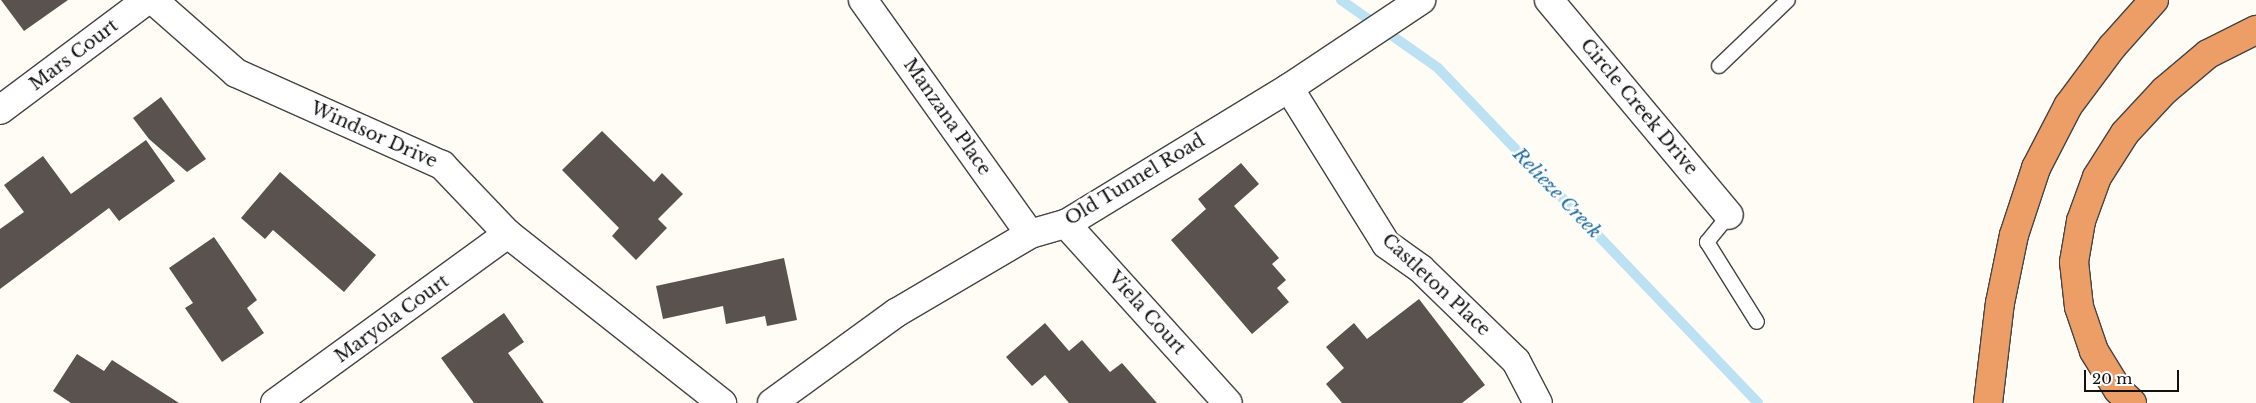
<!DOCTYPE html>
<html>
<head>
<meta charset="utf-8">
<style>
  body { margin:0 }
  #map { position:relative; width:2256px; height:403px; overflow:hidden; background:#fefcf5; font-family:"Libre Baskerville",serif }
  div>[style] { position:absolute }
  .stream>* { height:10px; margin:-5px; padding:0 5px; transform-origin:5px; border-radius:5px; background:#bce1f3 }
  .building>* { inset:0; background:#59524e }
  .roads { filter:drop-shadow(1px 0 #444) drop-shadow(-1px 0 #444) drop-shadow(0 1px #444) drop-shadow(0 -1px #444) }
  .service>* { height:14px; margin:-7px; padding:0 7px; transform-origin:7px; border-radius:7px; background:#fff }
  .minor>* { height:28px; margin:-14px; padding:0 14px; transform-origin:14px; border-radius:14px; background:#fff }
  .motorway>* { height:28px; margin:-14px; padding:0 14px; transform-origin:14px; border-radius:14px; background:#ec9e66 }
  span { translate:-50% -50%; white-space:nowrap; text-align:center; line-height:1.15; -webkit-text-stroke:5px #fff; paint-order:stroke }
  .street-label { font-size:18px; color:#111 }
  .water-label { font-size:19px; color:#1f6b9d; font-style:italic }
  .scale { position:absolute; left:2084px; top:370px; width:95px; height:22px; box-sizing:border-box; border:2px solid #111; border-top:0; padding-left:6px; font-size:15px; line-height:18px; white-space:nowrap; color:#111; -webkit-text-stroke:4px #fff; paint-order:stroke }
</style>
</head>
<body>
<div id="map">
  <div class="stream">
    <i style="left:1341px;top:0;width:118px;rotate:35deg"></i>
    <i style="left:1438px;top:68px;width:463px;rotate:46.3deg"></i>
  </div>
  <div class="building">
    <i style="clip-path:polygon(1px 0,68px 0,24px 31px)"></i>
    <i style="clip-path:polygon(161px 97px,206px 159px,187px 172px,149px 139px,133px 118px)"></i>
    <i style="clip-path:polygon(602px 131px,654px 182px,662px 173px,683px 194px,658px 219px,667px 228px,636px 260px,612px 236px,619px 228px,562px 170px)"></i>
    <i style="clip-path:polygon(146px 140px,175px 181px,119px 221px,109px 208px,0 289px,0 229px,24px 212px,4px 185px,43px 156px,71px 194px)"></i>
    <i style="clip-path:polygon(1241px 163px,1259px 184px,1234px 206px,1279px 258px,1272px 264px,1286px 280px,1277px 288px,1289px 302px,1252px 334px,1171px 240px,1206px 209px,1198px 199px)"></i>
    <i style="clip-path:polygon(280px 172px,376px 255px,344px 292px,273px 230px,265px 239px,241px 218px)"></i>
    <i style="clip-path:polygon(214px 237px,257px 300px,247px 308px,264px 333px,222px 362px,185px 308px,193px 303px,169px 268px)"></i>
    <i style="clip-path:polygon(784px 258px,797px 320px,767px 326px,765px 316px,726px 324px,723px 306px,663px 319px,656px 286px)"></i>
    <i style="clip-path:polygon(1419px 299px,1485px 385px,1462px 403px,1342px 403px,1326px 384px,1344px 368px,1326px 347px,1354px 323px,1367px 339px)"></i>
    <i style="clip-path:polygon(504px 313px,524px 342px,508px 353px,544px 403px,474px 403px,441px 358px)"></i>
    <i style="clip-path:polygon(1045px 323px,1069px 351px,1082px 340px,1110px 372px,1122px 363px,1157px 403px,1069px 403px,1045px 375px,1032px 386px,1006px 357px)"></i>
    <i style="clip-path:polygon(77px 354px,104px 371px,112px 360px,179px 403px,71px 403px,53px 391px)"></i>
  </div>
  <div class="roads">
    <div class="service">
      <i style="left:1719px;top:66px;width:95px;rotate:-43.7deg"></i>
      <i style="left:1729px;top:215px;width:35px;rotate:129deg"></i>
      <i style="left:1707px;top:242px;width:94px;rotate:58deg"></i>
    </div>
    <div class="minor">
      <i style="left:153px;top:0;width:111px;rotate:41.3deg"></i>
      <i style="left:236px;top:73px;width:226px;rotate:24.1deg"></i>
      <i style="left:442px;top:165px;width:95px;rotate:46.3deg"></i>
      <i style="left:508px;top:234px;width:273px;rotate:38.3deg"></i>
      <i style="left:863px;top:0;width:287px;rotate:54.5deg"></i>
      <i style="left:1549px;top:0;width:280px;rotate:50.1deg"></i>
      <i style="left:1289px;top:88px;width:184px;rotate:58.1deg"></i>
      <i style="left:1386px;top:244px;width:43px;rotate:35.5deg"></i>
      <i style="left:1421px;top:269px;width:132px;rotate:44.1deg"></i>
      <i style="left:1516px;top:361px;width:47px;rotate:62.4deg"></i>
      <i style="left:0;top:110px;width:184px;rotate:-36.8deg"></i>
      <i style="left:1066px;top:224px;width:241px;rotate:47.9deg"></i>
      <i style="left:275px;top:403px;width:288px;rotate:-36deg"></i>
      <i style="left:772px;top:403px;width:153px;rotate:-36deg"></i>
      <i style="left:896px;top:313px;width:156px;rotate:-30.5deg"></i>
      <i style="left:1030px;top:234px;width:37px;rotate:-16deg"></i>
      <i style="left:1066px;top:224px;width:261px;rotate:-31.4deg"></i>
      <i style="left:1289px;top:88px;width:159px;rotate:-33.7deg"></i>
    </div>
    <div class="motorway">
      <i style="left:1988px;top:403px;width:101px;rotate:-83.2deg"></i>
      <i style="left:2000px;top:303px;width:69px;rotate:-78.4deg"></i>
      <i style="left:2014px;top:235px;width:71px;rotate:-71.8deg"></i>
      <i style="left:2036px;top:168px;width:70px;rotate:-62.7deg"></i>
      <i style="left:2068px;top:106px;width:74px;rotate:-53.3deg"></i>
      <i style="left:2112px;top:47px;width:63px;rotate:-48.2deg"></i>
      <i style="left:2132px;top:403px;width:19px;rotate:-137deg"></i>
      <i style="left:2118px;top:390px;width:46px;rotate:-121.6deg"></i>
      <i style="left:2094px;top:351px;width:46px;rotate:-108.8deg"></i>
      <i style="left:2079px;top:307px;width:45px;rotate:-96.3deg"></i>
      <i style="left:2074px;top:262px;width:42px;rotate:-80.3deg"></i>
      <i style="left:2081px;top:221px;width:47px;rotate:-70deg"></i>
      <i style="left:2097px;top:177px;width:52px;rotate:-57.5deg"></i>
      <i style="left:2125px;top:133px;width:57px;rotate:-47.1deg"></i>
      <i style="left:2164px;top:91px;width:57px;rotate:-40.1deg"></i>
      <i style="left:2208px;top:54px;width:54px;rotate:-26.6deg"></i>
    </div>
  </div>
  <div class="street-label">
    <span style="left:74px;top:55px;rotate:-37deg">Mars Court</span>
    <span style="left:1639px;top:107px;rotate:50deg">Circle Creek Drive</span>
    <span style="left:947px;top:117px;rotate:55deg">Manzana Place</span>
    <span style="left:374px;top:135px;rotate:24deg">Windsor Drive</span>
    <span style="left:1135px;top:180px;rotate:-31deg">Old Tunnel Road</span>
    <span style="left:1436px;top:285px;rotate:43deg">Castleton Place</span>
    <span style="left:1147px;top:313px;rotate:48deg">Viela Court</span>
    <span style="left:392px;top:319px;rotate:-36deg">Maryola Court</span>
  </div>
  <div class="water-label">
    <span style="left:1557px;top:193px;rotate:46deg">Relieze Creek</span>
  </div>
  <div class="scale">20 m</div>
</div>
</body>
</html>
